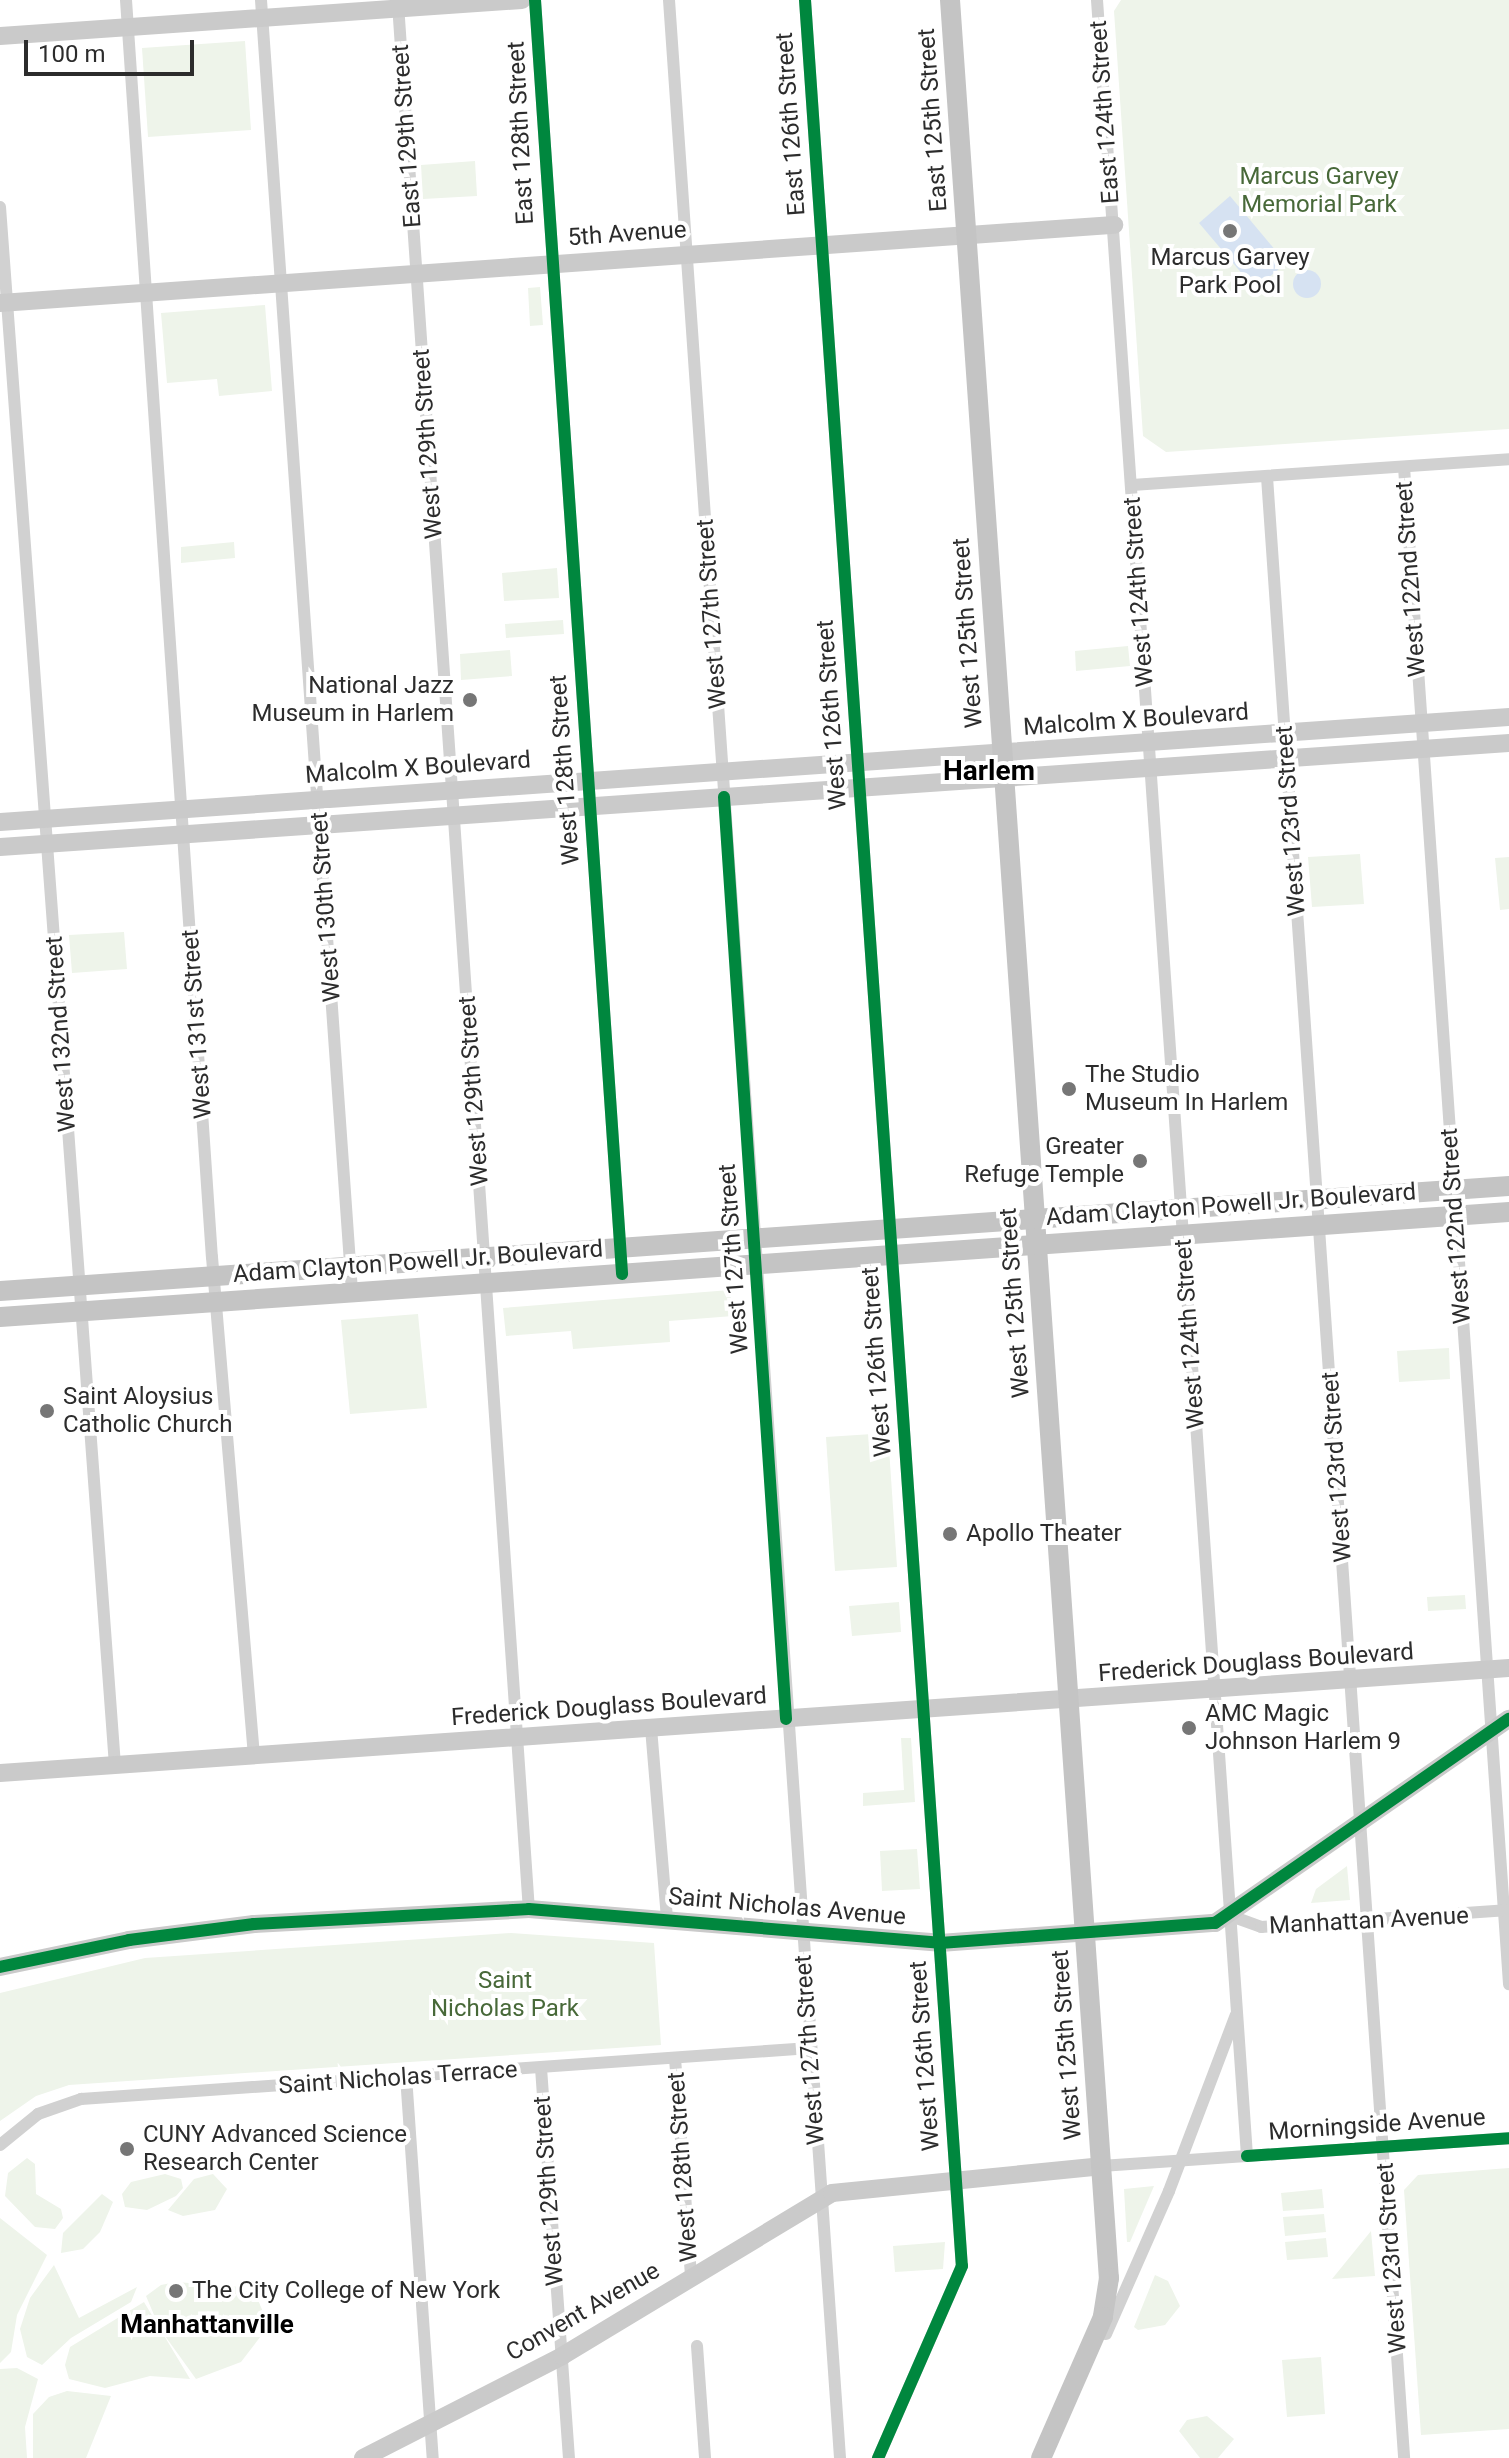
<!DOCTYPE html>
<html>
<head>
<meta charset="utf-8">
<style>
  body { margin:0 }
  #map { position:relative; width:1509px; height:2458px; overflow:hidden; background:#fff; font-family:Roboto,sans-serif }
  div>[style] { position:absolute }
  .green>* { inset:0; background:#eef4ea }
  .water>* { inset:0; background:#d6e2f2 }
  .round { border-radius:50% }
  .street>* { height:12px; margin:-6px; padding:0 6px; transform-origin:6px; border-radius:6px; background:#d1d1d1 }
  .secondary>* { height:18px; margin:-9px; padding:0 9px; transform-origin:9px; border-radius:9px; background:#cacaca }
  .primary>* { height:20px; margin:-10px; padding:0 10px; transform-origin:10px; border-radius:10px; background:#c4c4c4 }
  .cycleway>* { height:12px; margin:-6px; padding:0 6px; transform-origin:6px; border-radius:6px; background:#00873e }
  .dots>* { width:22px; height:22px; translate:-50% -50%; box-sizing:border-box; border:4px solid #fff; border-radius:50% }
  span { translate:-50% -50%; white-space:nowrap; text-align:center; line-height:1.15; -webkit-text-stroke:8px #fff; paint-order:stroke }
  .street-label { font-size:24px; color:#2c2c2c }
  .park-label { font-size:24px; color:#486939 }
  .poi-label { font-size:24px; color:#2c2c2c }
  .right { translate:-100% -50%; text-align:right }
  .left { translate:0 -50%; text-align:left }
  .neighbourhood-label { font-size:26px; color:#000; font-weight:700 }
  .quarter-label { font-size:28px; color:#000; font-weight:700 }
  .scale { position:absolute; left:24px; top:40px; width:170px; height:36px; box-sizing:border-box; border:4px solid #2c2c2c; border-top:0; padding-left:10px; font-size:24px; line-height:28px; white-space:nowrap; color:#2c2c2c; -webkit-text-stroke:6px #fff; paint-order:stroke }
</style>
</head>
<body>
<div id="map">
  <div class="green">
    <i style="clip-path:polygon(1121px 0,1509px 0,1509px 429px,1166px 452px,1143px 436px,1114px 11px)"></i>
    <i style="clip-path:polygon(245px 41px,251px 130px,148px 137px,142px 48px)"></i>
    <i style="clip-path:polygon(475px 161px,477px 196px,423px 199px,421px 165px)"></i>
    <i style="clip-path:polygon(540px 287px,543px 325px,530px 326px,528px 288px)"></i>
    <i style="clip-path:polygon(265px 305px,272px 391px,219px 396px,217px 379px,167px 383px,161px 313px)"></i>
    <i style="clip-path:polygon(234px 542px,235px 558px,181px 563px,181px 547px)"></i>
    <i style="clip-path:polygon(557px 568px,559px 598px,504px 601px,502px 573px)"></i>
    <i style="clip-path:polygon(563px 620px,564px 634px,506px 638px,505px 624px)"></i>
    <i style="clip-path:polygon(1128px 646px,1130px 666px,1076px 671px,1075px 651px)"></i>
    <i style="clip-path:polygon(510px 650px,512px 676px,461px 680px,460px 654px)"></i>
    <i style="clip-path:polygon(1360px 854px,1364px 904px,1312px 907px,1308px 857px)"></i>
    <i style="clip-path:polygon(1509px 857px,1509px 909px,1500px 910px,1495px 858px)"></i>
    <i style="clip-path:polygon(124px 932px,127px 969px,72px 973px,69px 935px)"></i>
    <i style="clip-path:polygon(730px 1290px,733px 1316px,669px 1321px,670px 1342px,573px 1349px,571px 1331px,506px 1336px,503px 1308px)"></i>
    <i style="clip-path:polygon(418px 1314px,427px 1408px,350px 1414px,341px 1320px)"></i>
    <i style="clip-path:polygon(1449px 1348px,1450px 1379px,1399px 1382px,1397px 1351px)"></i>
    <i style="clip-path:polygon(888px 1433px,897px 1567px,835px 1571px,826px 1437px)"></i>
    <i style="clip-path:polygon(1465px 1595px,1466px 1609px,1428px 1611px,1427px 1597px)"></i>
    <i style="clip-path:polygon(899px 1602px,901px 1632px,852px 1636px,849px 1606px)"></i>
    <i style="clip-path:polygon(901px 1738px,911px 1738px,915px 1802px,863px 1806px,863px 1793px,904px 1790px)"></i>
    <i style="clip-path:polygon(917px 1849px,920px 1889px,882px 1891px,880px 1851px)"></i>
    <i style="clip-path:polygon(1347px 1866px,1350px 1900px,1311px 1903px,1316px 1889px)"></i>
    <i style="clip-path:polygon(511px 1933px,654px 1943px,661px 2045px,69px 2085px,36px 2096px,0 2121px,0 1993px,145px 1958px)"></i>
    <i style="clip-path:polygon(27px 2158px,35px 2164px,36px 2194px,61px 2209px,63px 2218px,55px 2229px,35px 2227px,5px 2196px,8px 2173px)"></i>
    <i style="clip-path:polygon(1509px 2168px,1509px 2429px,1421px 2435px,1404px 2190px,1418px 2175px)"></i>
    <i style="clip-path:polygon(165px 2174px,181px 2179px,183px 2188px,176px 2196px,147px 2210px,125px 2207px,122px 2194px,131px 2182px)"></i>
    <i style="clip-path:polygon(213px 2174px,227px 2189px,215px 2210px,183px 2216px,168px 2210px,194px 2179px)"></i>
    <i style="clip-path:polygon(1154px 2186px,1130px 2242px,1127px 2242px,1124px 2189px)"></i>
    <i style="clip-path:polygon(1322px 2189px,1324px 2208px,1283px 2211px,1281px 2193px)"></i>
    <i style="clip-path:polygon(102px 2194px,113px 2202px,100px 2232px,83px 2249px,61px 2253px,63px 2233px)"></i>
    <i style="clip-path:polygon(1324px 2214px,1326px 2232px,1285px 2236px,1283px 2217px)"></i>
    <i style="clip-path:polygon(0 2218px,47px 2255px,17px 2315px,11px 2352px,0 2363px)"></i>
    <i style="clip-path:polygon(1371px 2231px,1375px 2276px,1332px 2279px)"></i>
    <i style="clip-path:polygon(1326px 2238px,1328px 2257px,1287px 2260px,1285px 2242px)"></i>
    <i style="clip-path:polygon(945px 2242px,943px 2269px,895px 2272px,893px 2246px)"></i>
    <i style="clip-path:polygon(54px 2265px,79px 2318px,137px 2287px,131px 2302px,71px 2338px,42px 2365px,27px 2357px,20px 2329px,30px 2298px)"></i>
    <i style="clip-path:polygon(1155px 2275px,1168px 2281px,1180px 2306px,1165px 2325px,1138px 2330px,1134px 2327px)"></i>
    <i style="clip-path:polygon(176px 2282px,241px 2287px,258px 2300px,266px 2319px,264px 2332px,241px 2362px,196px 2379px,160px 2329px,146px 2296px,161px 2285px)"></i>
    <i style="clip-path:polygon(144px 2302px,190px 2379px,150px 2376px,105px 2388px,69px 2379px,65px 2365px,70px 2347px)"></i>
    <i style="clip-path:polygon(1321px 2357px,1325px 2414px,1287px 2417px,1282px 2360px)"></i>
    <i style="clip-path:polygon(17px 2368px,38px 2379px,25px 2427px,27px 2458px,0 2458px,0 2369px)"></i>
    <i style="clip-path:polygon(67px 2391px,111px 2396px,86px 2458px,33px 2458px,33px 2414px,49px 2397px)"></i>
    <i style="clip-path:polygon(1207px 2416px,1234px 2439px,1218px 2458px,1200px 2458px,1179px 2431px,1187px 2420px)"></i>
  </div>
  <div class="water">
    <i style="clip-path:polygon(1230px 196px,1286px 263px,1255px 289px,1199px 223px)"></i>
    <i class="round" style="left:1293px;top:270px;width:28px;height:28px"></i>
  </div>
  <div class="street">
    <i style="left:126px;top:0;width:1260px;rotate:86.09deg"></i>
    <i style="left:212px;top:1257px;width:501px;rotate:85.19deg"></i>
    <i style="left:261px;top:0;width:1296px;rotate:85.97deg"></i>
    <i style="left:535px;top:0;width:1277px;rotate:86.09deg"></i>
    <i style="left:669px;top:0;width:2464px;rotate:86.02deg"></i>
    <i style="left:805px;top:0;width:2271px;rotate:86.04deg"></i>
    <i style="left:962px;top:2266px;width:210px;rotate:113.6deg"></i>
    <i style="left:1097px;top:0;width:2161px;rotate:86.02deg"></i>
    <i style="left:398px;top:4px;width:1909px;rotate:86.07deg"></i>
    <i style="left:0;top:207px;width:1562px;rotate:85.78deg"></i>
    <i style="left:1404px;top:467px;width:1521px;rotate:86.04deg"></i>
    <i style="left:1267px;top:477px;width:1986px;rotate:86.04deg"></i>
    <i style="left:1132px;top:485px;width:378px;rotate:-3.9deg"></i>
    <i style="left:651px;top:1728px;width:191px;rotate:85.2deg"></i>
    <i style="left:1231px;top:1916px;width:32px;rotate:20deg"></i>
    <i style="left:1261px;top:1927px;width:249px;rotate:-3.9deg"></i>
    <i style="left:675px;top:2058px;width:220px;rotate:85.8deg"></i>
    <i style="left:541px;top:2068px;width:391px;rotate:85.9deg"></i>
    <i style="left:406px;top:2076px;width:383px;rotate:86deg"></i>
    <i style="left:0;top:2145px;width:49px;rotate:-39.2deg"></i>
    <i style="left:38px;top:2114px;width:46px;rotate:-19.2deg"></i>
    <i style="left:81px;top:2099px;width:731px;rotate:-4deg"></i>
    <i style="left:1101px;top:2166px;width:409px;rotate:-3.9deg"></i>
    <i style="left:1106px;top:2334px;width:156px;rotate:-66.2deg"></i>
    <i style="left:1169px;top:2191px;width:188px;rotate:-69.2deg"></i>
    <i style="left:697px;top:2346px;width:112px;rotate:85.9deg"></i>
  </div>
  <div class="secondary">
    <i style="left:0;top:36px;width:523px;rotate:-3.95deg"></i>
    <i style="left:0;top:303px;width:1117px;rotate:-4.01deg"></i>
    <i style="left:0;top:822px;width:1513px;rotate:-3.98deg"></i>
    <i style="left:0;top:847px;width:1513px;rotate:-3.94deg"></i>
    <i style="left:0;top:1773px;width:1513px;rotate:-3.98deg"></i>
    <i style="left:0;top:1967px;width:132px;rotate:-11.8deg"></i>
    <i style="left:129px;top:1940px;width:126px;rotate:-7.3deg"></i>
    <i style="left:254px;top:1924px;width:275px;rotate:-3.1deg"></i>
    <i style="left:529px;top:1909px;width:412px;rotate:4.7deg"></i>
    <i style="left:940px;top:1943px;width:276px;rotate:-4.2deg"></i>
    <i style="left:1215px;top:1923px;width:358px;rotate:-34.8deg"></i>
    <i style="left:363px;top:2458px;width:224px;rotate:-27.1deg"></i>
    <i style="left:562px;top:2356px;width:315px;rotate:-31.1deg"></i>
    <i style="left:832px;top:2193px;width:270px;rotate:-5.7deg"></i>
  </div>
  <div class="primary">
    <i style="left:950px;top:0;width:2284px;rotate:86.01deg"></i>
    <i style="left:1109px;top:2278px;width:39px;rotate:99deg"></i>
    <i style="left:1103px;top:2317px;width:154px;rotate:113.7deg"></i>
    <i style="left:0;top:1291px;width:1513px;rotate:-3.98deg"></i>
    <i style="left:0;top:1317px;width:1513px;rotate:-3.98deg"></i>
  </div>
  <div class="cycleway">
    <i style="left:535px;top:0;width:1277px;rotate:86.09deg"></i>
    <i style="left:805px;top:0;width:2271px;rotate:86.04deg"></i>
    <i style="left:962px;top:2266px;width:210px;rotate:113.6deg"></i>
    <i style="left:724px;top:797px;width:924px;rotate:86.15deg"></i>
    <i style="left:0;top:1967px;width:132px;rotate:-11.8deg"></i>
    <i style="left:129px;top:1940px;width:126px;rotate:-7.3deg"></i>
    <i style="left:254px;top:1924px;width:275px;rotate:-3.1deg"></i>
    <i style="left:529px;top:1909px;width:412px;rotate:4.7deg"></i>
    <i style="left:940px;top:1943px;width:276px;rotate:-4.2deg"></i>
    <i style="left:1215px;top:1923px;width:358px;rotate:-34.8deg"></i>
    <i style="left:1247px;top:2156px;width:263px;rotate:-3.9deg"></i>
  </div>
  <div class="dots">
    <i style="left:1230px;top:231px;background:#767676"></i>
    <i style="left:470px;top:700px;background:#767676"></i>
    <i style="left:1069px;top:1089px;background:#767676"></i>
    <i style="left:1140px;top:1161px;background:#767676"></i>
    <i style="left:47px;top:1411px;background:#767676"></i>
    <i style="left:950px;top:1534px;background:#767676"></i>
    <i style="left:1189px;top:1728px;background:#767676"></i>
    <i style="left:127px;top:2149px;background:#767676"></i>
    <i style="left:176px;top:2291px;background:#767676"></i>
  </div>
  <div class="street-label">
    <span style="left:1105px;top:112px;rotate:-94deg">East 124th Street</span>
    <span style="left:933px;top:120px;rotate:-94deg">East 125th Street</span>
    <span style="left:791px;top:124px;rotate:-94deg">East 126th Street</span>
    <span style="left:521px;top:133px;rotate:-93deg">East 128th Street</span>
    <span style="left:407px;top:136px;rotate:-94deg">East 129th Street</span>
    <span style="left:627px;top:234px;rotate:-4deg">5th Avenue</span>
    <span style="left:428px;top:444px;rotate:-94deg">West 129th Street</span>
    <span style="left:1411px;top:579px;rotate:-94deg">West 122nd Street</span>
    <span style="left:1139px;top:592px;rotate:-94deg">West 124th Street</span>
    <span style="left:712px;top:614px;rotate:-94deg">West 127th Street</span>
    <span style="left:968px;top:633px;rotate:-94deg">West 125th Street</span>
    <span style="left:832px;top:715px;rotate:-94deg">West 126th Street</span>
    <span style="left:1136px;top:720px;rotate:-4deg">Malcolm X Boulevard</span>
    <span style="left:418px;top:768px;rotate:-4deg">Malcolm X Boulevard</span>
    <span style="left:565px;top:770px;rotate:-94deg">West 128th Street</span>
    <span style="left:1291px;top:821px;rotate:-94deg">West 123rd Street</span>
    <span style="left:326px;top:907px;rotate:-94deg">West 130th Street</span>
    <span style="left:197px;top:1024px;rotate:-94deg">West 131st Street</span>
    <span style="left:61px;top:1034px;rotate:-94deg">West 132nd Street</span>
    <span style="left:474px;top:1091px;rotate:-94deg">West 129th Street</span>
    <span style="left:1231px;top:1205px;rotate:-4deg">Adam Clayton Powell Jr. Boulevard</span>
    <span style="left:1456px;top:1226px;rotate:-94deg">West 122nd Street</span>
    <span style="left:734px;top:1259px;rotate:-94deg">West 127th Street</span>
    <span style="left:418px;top:1262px;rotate:-4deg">Adam Clayton Powell Jr. Boulevard</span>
    <span style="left:1015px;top:1303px;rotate:-94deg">West 125th Street</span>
    <span style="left:1190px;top:1334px;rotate:-94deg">West 124th Street</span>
    <span style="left:877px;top:1362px;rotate:-94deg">West 126th Street</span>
    <span style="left:1337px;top:1467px;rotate:-94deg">West 123rd Street</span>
    <span style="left:1256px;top:1663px;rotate:-4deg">Frederick Douglass Boulevard</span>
    <span style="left:609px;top:1707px;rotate:-4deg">Frederick Douglass Boulevard</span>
    <span style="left:787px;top:1907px;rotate:5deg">Saint Nicholas Avenue</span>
    <span style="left:1369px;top:1921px;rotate:-3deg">Manhattan Avenue</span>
    <span style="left:1067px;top:2045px;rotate:-94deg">West 125th Street</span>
    <span style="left:810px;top:2050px;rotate:-94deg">West 127th Street</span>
    <span style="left:925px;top:2056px;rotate:-94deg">West 126th Street</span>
    <span style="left:398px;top:2078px;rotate:-4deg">Saint Nicholas Terrace</span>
    <span style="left:1377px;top:2125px;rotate:-4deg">Morningside Avenue</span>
    <span style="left:683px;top:2167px;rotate:-94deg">West 128th Street</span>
    <span style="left:549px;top:2191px;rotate:-94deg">West 129th Street</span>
    <span style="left:1392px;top:2258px;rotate:-94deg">West 123rd Street</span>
    <span style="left:583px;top:2312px;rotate:-30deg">Convent Avenue</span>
  </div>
  <div class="park-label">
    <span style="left:1319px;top:191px">Marcus Garvey<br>Memorial Park</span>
    <span style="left:505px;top:1995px">Saint<br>Nicholas Park</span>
  </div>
  <div class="poi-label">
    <span style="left:1230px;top:272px">Marcus Garvey<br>Park Pool</span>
    <span class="right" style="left:454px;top:700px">National Jazz<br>Museum in Harlem</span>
    <span class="left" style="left:1085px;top:1089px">The Studio<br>Museum In Harlem</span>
    <span class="right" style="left:1124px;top:1161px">Greater<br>Refuge Temple</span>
    <span class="left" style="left:63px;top:1411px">Saint Aloysius<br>Catholic Church</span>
    <span class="left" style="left:966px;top:1534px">Apollo Theater</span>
    <span class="left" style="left:1205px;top:1728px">AMC Magic<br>Johnson Harlem 9</span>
    <span class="left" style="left:143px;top:2149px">CUNY Advanced Science<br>Research Center</span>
    <span class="left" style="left:192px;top:2291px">The City College of New York</span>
  </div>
  <div class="neighbourhood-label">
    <span style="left:207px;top:2325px">Manhattanville</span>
  </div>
  <div class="quarter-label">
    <span style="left:989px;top:771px">Harlem</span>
  </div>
  <div class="scale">100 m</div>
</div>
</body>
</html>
